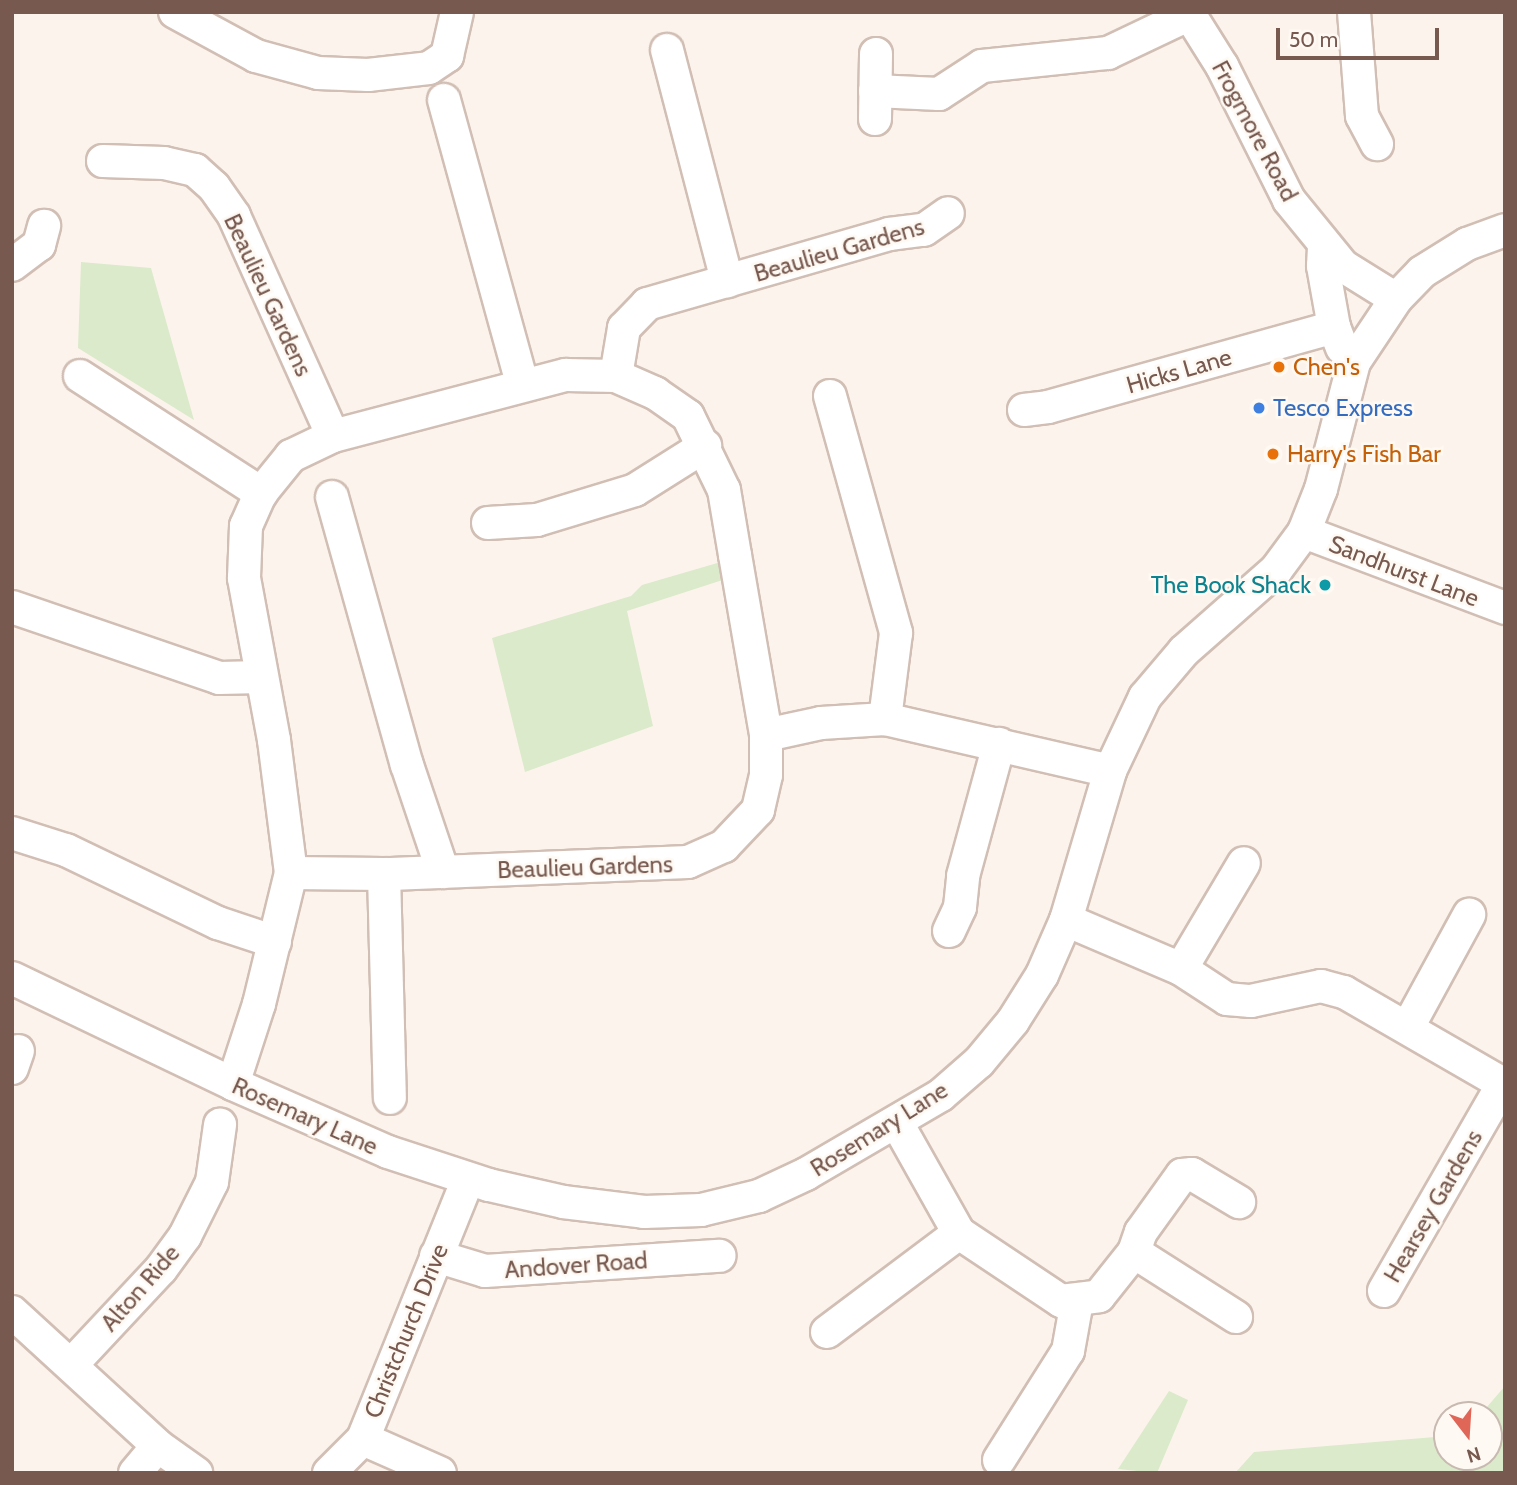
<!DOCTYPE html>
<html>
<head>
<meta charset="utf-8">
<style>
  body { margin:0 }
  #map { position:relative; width:1517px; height:1485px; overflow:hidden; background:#fcf4ec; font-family:Cabin,sans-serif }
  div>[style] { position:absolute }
  .green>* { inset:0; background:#dbeaca }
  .roads { filter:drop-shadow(2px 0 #d1beb4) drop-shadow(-2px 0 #d1beb4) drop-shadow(0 2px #d1beb4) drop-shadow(0 -2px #d1beb4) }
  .minor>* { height:32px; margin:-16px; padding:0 16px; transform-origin:16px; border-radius:16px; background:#fff }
  .dots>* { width:19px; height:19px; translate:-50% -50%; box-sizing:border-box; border:4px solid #fef9f3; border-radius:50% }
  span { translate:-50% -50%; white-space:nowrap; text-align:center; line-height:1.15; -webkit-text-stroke:5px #fef9f3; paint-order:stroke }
  .street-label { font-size:24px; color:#77594f }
  .food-label { font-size:24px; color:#c56008 }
  .left { translate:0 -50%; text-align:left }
  .shop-label { font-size:24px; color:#366cbe }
  .culture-label { font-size:24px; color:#0d838f }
  .right { translate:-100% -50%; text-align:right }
  .frame { position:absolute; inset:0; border:14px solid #77594f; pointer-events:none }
  .north { position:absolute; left:1433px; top:1401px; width:70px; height:70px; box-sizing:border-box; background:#fef9f3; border:2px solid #c8b9b1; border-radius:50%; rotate:163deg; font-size:19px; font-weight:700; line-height:28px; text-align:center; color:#77594f }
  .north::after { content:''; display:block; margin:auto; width:24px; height:32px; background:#e06757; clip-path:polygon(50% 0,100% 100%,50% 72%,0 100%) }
  .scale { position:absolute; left:1276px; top:28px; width:163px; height:32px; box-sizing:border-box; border:4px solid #77594f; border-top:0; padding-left:9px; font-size:21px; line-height:24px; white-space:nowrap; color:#77594f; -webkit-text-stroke:5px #fef9f3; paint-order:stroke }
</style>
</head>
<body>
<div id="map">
  <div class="green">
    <i style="clip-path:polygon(81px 262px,151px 268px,194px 420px,78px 348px)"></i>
    <i style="clip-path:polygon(731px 559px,735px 576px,627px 611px,653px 726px,525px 772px,492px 638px,631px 596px,642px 585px)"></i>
    <i style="clip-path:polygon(1505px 1386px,1505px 1473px,1235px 1473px,1254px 1452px,1447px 1436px,1447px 1457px,1489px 1457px,1489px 1415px,1480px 1415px)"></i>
    <i style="clip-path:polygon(1169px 1391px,1188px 1400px,1157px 1473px,1118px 1469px)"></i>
  </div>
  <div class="roads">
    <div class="minor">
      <i style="left:175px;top:12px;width:92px;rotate:28.5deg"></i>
      <i style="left:256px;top:56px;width:64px;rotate:15.3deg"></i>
      <i style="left:318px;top:73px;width:50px;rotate:2.3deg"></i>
      <i style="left:368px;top:75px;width:61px;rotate:-6.5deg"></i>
      <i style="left:429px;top:68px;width:22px;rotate:-34deg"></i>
      <i style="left:447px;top:56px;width:45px;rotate:-77.2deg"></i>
      <i style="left:1188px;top:12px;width:64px;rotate:57.8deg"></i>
      <i style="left:1222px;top:66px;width:150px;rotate:63.4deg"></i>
      <i style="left:1289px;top:200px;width:85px;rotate:50.7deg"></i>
      <i style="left:1343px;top:266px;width:62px;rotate:31.9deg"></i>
      <i style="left:1354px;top:12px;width:104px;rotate:85.6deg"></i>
      <i style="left:1362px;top:116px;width:32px;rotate:62deg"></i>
      <i style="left:667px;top:50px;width:239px;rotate:75.4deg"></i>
      <i style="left:875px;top:91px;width:64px;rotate:2.7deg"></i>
      <i style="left:939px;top:94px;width:51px;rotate:-33.1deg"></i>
      <i style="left:982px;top:66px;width:127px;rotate:-5.9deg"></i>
      <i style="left:1108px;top:53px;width:91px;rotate:-25.4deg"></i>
      <i style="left:444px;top:100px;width:295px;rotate:74.6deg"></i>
      <i style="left:875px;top:119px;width:65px;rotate:-89.1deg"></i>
      <i style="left:103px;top:161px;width:61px;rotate:1.9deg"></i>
      <i style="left:164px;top:163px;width:32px;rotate:13deg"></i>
      <i style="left:195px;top:170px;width:25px;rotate:42deg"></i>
      <i style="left:214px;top:187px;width:35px;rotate:55deg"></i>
      <i style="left:234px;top:216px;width:241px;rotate:65.8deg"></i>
      <i style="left:1324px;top:247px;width:19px;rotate:93deg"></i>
      <i style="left:1323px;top:266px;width:62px;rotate:79.8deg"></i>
      <i style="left:1334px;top:327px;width:22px;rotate:69deg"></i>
      <i style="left:12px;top:265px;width:34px;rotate:-37deg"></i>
      <i style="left:39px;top:245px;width:20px;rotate:-75deg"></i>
      <i style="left:80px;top:376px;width:216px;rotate:32.9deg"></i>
      <i style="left:616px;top:376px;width:49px;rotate:-80.5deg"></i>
      <i style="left:624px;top:328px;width:33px;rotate:-46deg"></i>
      <i style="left:647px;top:304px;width:252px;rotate:-16.1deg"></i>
      <i style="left:889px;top:234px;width:35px;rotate:-7deg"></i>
      <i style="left:924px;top:230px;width:29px;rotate:-35deg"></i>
      <i style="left:830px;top:396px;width:246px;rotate:74.4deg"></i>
      <i style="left:896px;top:633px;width:87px;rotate:97.3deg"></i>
      <i style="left:1024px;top:410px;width:24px;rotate:-7deg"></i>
      <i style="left:1048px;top:407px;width:297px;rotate:-15.6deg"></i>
      <i style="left:332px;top:497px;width:278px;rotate:74.4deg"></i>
      <i style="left:407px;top:765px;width:113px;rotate:71.4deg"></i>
      <i style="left:488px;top:523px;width:49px;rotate:-3.5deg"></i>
      <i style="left:537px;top:520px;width:102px;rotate:-17deg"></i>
      <i style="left:635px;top:490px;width:83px;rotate:-32.2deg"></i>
      <i style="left:1304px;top:532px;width:215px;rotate:20.7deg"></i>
      <i style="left:12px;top:607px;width:219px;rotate:18.9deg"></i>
      <i style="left:219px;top:678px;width:42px;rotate:-1.4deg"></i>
      <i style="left:766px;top:735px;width:56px;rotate:-12.3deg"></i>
      <i style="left:821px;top:723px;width:64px;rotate:-3.6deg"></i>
      <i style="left:885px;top:719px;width:231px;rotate:13deg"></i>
      <i style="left:12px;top:833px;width:57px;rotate:17.5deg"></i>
      <i style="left:66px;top:850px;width:169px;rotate:25.7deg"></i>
      <i style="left:218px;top:923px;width:60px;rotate:18.4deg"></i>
      <i style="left:384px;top:874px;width:224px;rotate:88.5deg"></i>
      <i style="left:1066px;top:920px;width:125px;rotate:23.1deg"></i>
      <i style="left:1181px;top:969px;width:55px;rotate:33.1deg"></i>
      <i style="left:1227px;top:999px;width:24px;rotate:5deg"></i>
      <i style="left:1251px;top:1001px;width:72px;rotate:-12.1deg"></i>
      <i style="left:1321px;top:986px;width:24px;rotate:15deg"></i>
      <i style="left:1344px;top:992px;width:186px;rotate:30deg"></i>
      <i style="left:949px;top:931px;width:26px;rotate:-65deg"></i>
      <i style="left:960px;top:907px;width:31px;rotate:-84deg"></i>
      <i style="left:963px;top:876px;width:137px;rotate:-74.7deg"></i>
      <i style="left:1181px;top:969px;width:123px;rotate:-59.3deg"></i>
      <i style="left:12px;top:978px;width:245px;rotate:25.6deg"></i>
      <i style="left:233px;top:1084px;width:169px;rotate:23.7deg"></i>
      <i style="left:388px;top:1152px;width:106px;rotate:18.1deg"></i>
      <i style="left:489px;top:1185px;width:76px;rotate:12.9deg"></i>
      <i style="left:563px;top:1202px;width:82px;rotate:7deg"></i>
      <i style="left:644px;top:1212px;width:57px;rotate:-2deg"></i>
      <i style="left:701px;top:1210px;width:60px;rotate:-13.6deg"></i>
      <i style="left:759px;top:1196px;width:52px;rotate:-25.1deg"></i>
      <i style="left:806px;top:1174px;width:156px;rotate:-30.3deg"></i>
      <i style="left:941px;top:1095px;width:50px;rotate:-41deg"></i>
      <i style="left:979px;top:1062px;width:53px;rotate:-50.3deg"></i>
      <i style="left:1013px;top:1021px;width:54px;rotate:-57.8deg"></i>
      <i style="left:1042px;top:975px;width:60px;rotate:-66.4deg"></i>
      <i style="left:1066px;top:920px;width:155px;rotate:-73.5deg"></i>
      <i style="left:1110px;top:771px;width:82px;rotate:-64.7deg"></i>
      <i style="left:1145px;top:697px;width:60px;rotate:-49.7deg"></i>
      <i style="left:1184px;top:651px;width:123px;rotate:-41.4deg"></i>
      <i style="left:1276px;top:570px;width:47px;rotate:-53.6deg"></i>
      <i style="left:1304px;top:532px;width:46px;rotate:-68.4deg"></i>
      <i style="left:1321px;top:489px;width:131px;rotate:-75.4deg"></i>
      <i style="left:1354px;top:362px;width:76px;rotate:-56.3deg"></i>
      <i style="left:1396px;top:299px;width:37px;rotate:-46deg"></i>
      <i style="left:1422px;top:272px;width:53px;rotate:-31.9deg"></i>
      <i style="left:1467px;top:244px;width:40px;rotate:-20.2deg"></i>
      <i style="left:1408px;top:1027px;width:128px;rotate:-61.4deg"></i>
      <i style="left:12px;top:1068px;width:18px;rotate:-71deg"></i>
      <i style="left:233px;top:1084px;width:84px;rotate:-72deg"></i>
      <i style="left:259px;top:1004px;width:135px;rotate:-76.3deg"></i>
      <i style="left:291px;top:873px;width:134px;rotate:-97.3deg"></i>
      <i style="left:274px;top:740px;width:165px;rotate:-100.5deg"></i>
      <i style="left:244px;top:578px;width:52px;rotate:-87.8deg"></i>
      <i style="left:246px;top:526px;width:36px;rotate:-66deg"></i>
      <i style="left:261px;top:493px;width:48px;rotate:-51deg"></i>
      <i style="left:291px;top:456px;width:47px;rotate:-25.5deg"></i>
      <i style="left:333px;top:436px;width:241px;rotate:-14.7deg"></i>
      <i style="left:566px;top:375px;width:50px;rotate:1.1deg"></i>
      <i style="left:616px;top:376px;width:43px;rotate:23.6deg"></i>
      <i style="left:655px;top:393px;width:40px;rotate:34.9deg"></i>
      <i style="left:688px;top:416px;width:82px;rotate:64.1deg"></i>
      <i style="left:724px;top:490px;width:66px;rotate:80.4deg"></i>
      <i style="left:735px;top:555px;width:183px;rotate:80.2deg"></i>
      <i style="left:766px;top:735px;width:40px;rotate:90deg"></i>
      <i style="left:766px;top:775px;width:36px;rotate:103deg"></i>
      <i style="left:758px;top:810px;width:50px;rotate:133.4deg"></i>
      <i style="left:724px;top:846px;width:39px;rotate:156deg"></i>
      <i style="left:688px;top:862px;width:304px;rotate:177.7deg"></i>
      <i style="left:384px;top:874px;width:93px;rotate:-179.4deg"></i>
      <i style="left:897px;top:1123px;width:126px;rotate:60.6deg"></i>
      <i style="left:959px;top:1233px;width:123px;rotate:33.7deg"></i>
      <i style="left:1061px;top:1301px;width:38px;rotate:-7deg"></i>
      <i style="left:1099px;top:1296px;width:56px;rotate:-51.5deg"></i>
      <i style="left:1134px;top:1252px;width:21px;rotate:-71deg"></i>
      <i style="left:1141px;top:1232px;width:70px;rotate:-54.3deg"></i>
      <i style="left:1182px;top:1175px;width:10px;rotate:-6deg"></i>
      <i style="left:1192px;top:1174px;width:55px;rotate:30.8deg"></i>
      <i style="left:1134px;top:1252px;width:121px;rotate:32.5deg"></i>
      <i style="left:436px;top:1256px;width:51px;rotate:17deg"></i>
      <i style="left:485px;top:1271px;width:235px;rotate:-3.7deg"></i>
      <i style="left:1384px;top:1291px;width:239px;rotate:-60.1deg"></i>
      <i style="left:12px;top:1312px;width:198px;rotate:42.5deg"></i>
      <i style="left:158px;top:1446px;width:47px;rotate:35.4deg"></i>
      <i style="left:827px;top:1332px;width:165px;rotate:-36.9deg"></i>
      <i style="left:72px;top:1364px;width:130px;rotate:-46.9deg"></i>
      <i style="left:161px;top:1269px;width:41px;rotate:-54deg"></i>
      <i style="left:185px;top:1236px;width:60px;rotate:-63.4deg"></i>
      <i style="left:212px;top:1182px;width:58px;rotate:-82deg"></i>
      <i style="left:363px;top:1439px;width:84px;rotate:23.8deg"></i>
      <i style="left:999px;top:1460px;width:129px;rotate:-57.7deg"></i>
      <i style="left:1068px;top:1351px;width:51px;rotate:-79.8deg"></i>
      <i style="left:135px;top:1473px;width:35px;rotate:-50deg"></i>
      <i style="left:329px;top:1473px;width:48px;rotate:-45deg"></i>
      <i style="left:363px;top:1439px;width:280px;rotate:-68deg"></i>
    </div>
  </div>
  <div class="dots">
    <i style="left:1279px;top:367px;background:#e8710a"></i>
    <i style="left:1259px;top:408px;background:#3f7fe0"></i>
    <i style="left:1273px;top:454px;background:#e8710a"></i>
    <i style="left:1325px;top:585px;background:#0f9aa8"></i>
  </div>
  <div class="street-label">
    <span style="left:1255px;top:131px;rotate:62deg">Frogmore Road</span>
    <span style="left:839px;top:250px;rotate:-16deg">Beaulieu Gardens</span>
    <span style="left:268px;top:295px;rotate:65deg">Beaulieu Gardens</span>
    <span style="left:1179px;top:371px;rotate:-16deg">Hicks Lane</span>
    <span style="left:1404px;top:571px;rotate:21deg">Sandhurst Lane</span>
    <span style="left:585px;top:867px;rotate:-2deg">Beaulieu Gardens</span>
    <span style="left:305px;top:1116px;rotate:24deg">Rosemary Lane</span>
    <span style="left:879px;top:1129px;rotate:-32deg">Rosemary Lane</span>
    <span style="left:1433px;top:1206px;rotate:-60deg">Hearsey Gardens</span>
    <span style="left:576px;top:1265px;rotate:-4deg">Andover Road</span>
    <span style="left:140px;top:1288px;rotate:-49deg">Alton Ride</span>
    <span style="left:406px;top:1331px;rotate:-68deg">Christchurch Drive</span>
  </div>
  <div class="food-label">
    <span class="left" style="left:1293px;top:367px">Chen's</span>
    <span class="left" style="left:1287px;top:454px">Harry's Fish Bar</span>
  </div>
  <div class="shop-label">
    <span class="left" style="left:1273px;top:408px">Tesco Express</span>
  </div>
  <div class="culture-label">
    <span class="right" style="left:1311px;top:585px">The Book Shack</span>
  </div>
  <div class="frame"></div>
  <div class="north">N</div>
  <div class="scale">50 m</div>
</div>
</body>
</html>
